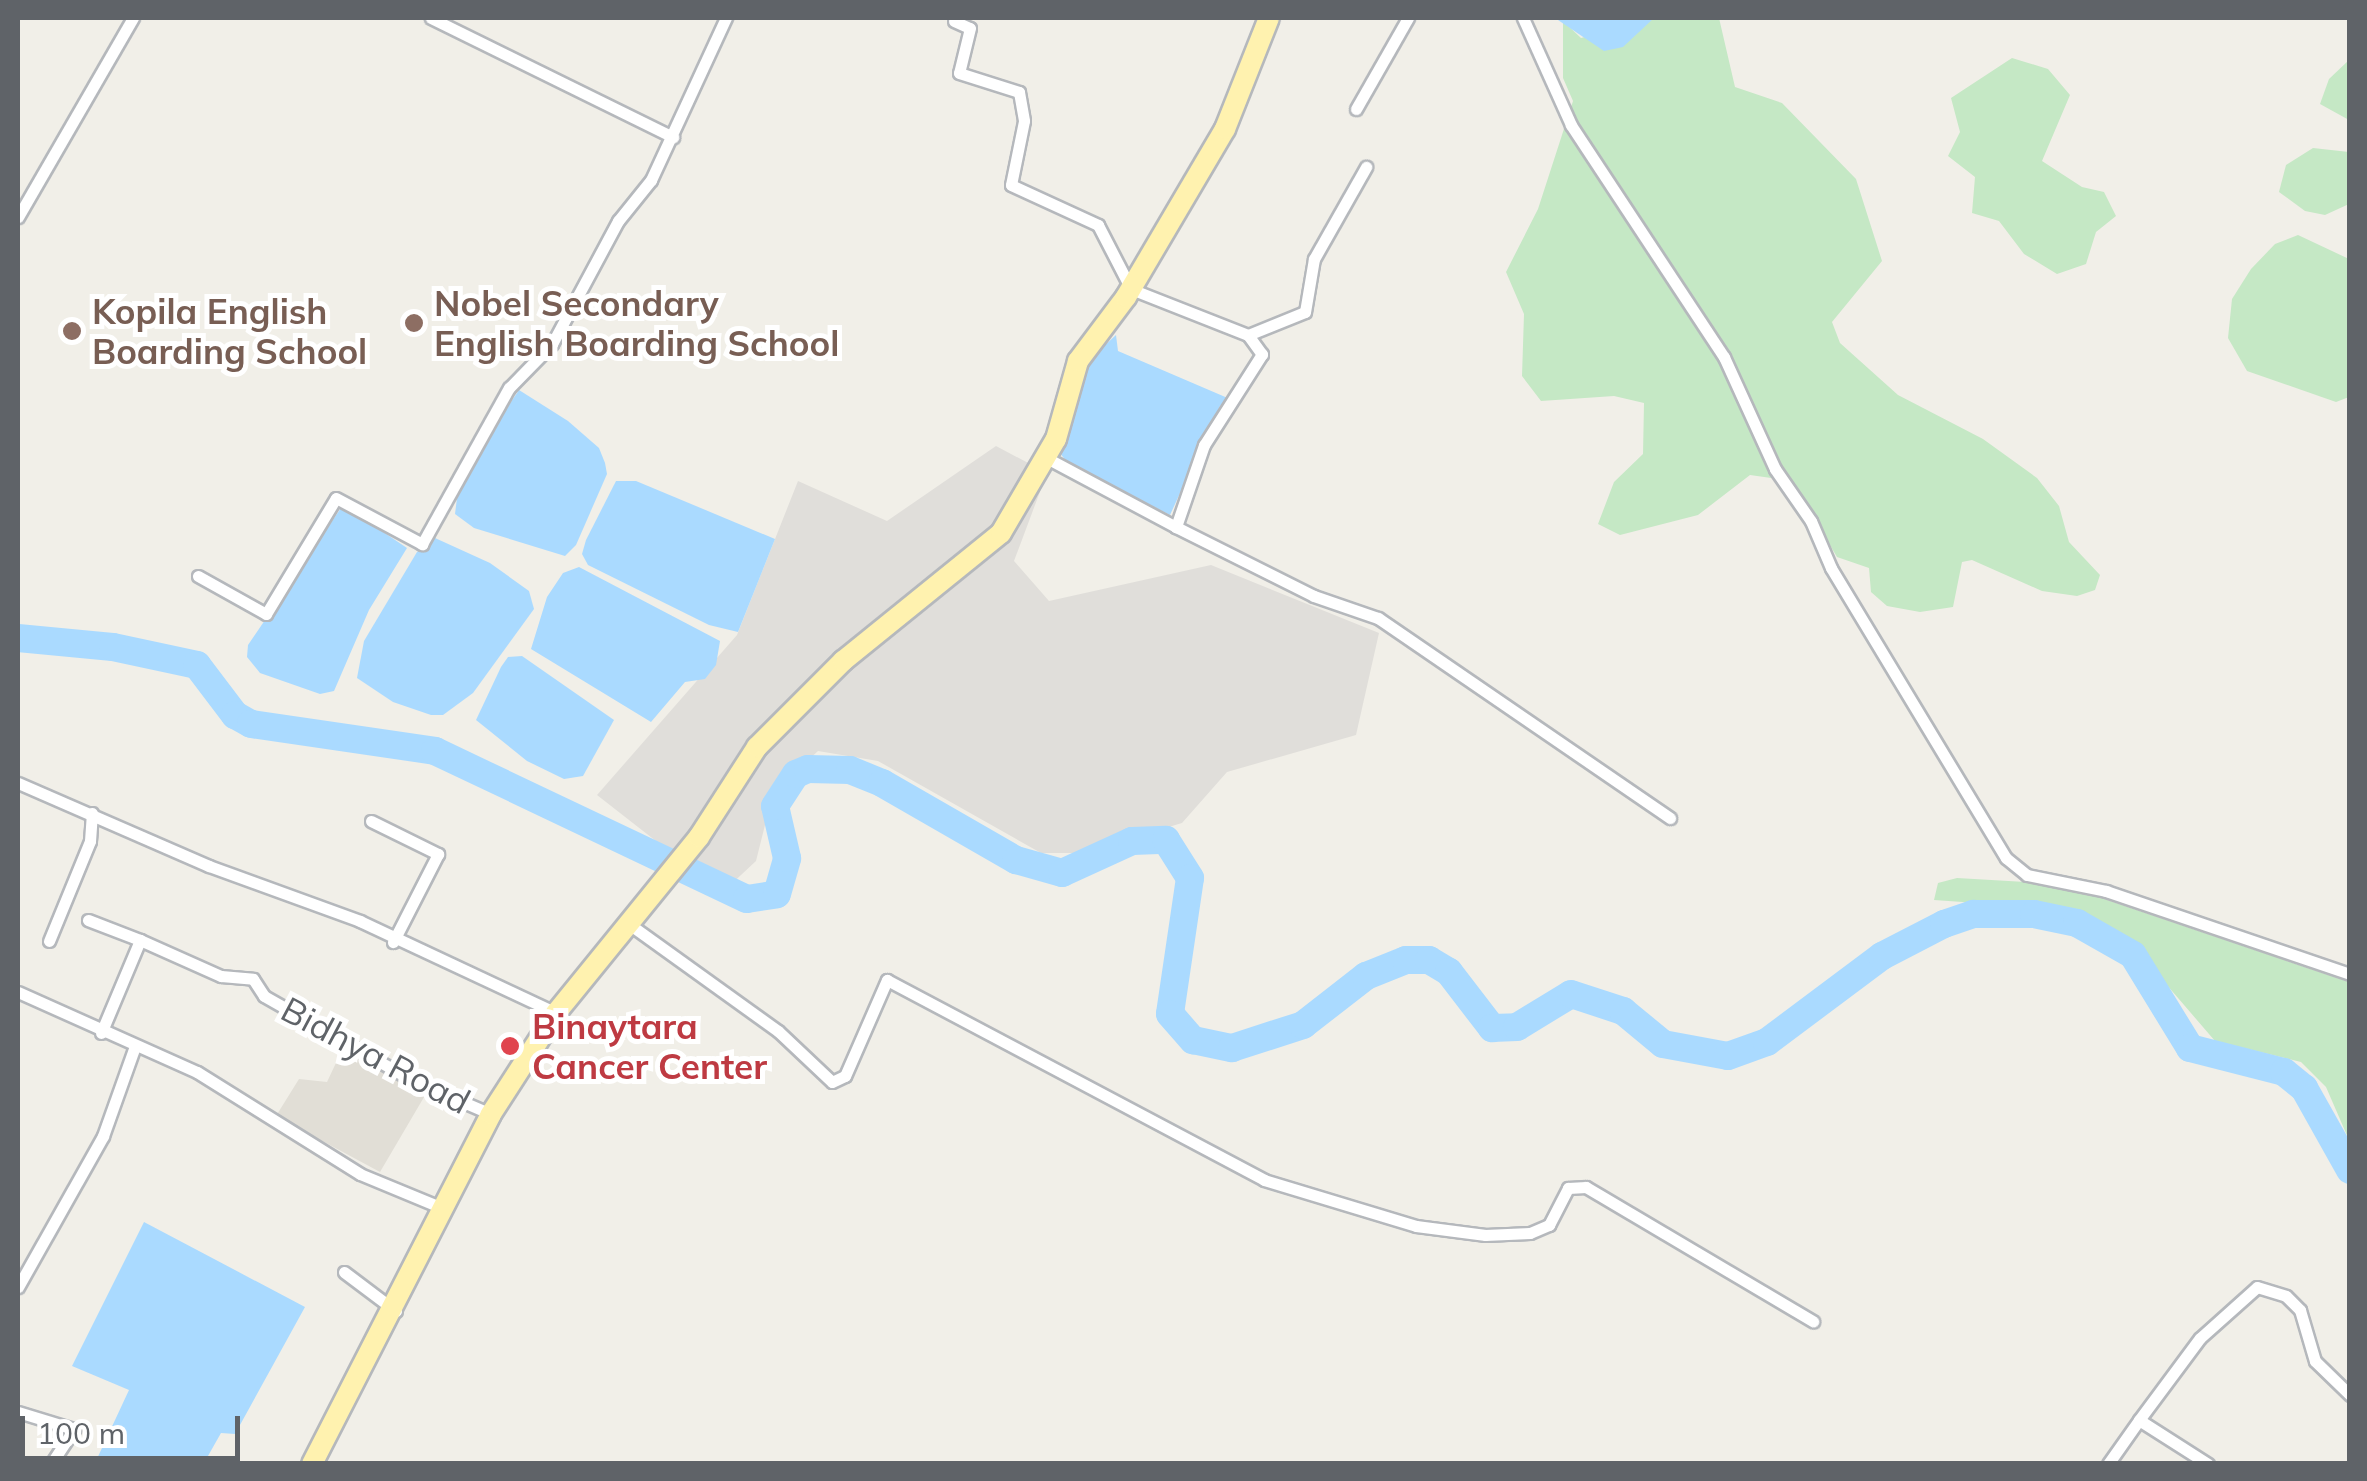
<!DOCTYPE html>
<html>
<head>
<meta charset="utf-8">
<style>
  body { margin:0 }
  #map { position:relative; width:2367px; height:1481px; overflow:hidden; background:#f1efe8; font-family:Mulish,sans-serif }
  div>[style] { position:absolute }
  .industrial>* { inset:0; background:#e0deda }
  .education>* { inset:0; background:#e1ded6 }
  .green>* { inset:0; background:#c5e8c5 }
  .water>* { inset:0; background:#aadaff }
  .river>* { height:28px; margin:-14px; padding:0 14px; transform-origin:14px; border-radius:14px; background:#aadaff }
  .roads { filter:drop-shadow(2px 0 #b5b8bc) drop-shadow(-2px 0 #b5b8bc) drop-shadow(0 2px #b5b8bc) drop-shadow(0 -2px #b5b8bc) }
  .street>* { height:11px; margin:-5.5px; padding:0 5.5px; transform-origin:5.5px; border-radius:5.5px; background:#fff }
  .primary>* { height:20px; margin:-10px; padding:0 10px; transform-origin:10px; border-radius:10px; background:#fff2af }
  .dots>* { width:28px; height:28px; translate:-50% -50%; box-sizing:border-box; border:5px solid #fff; border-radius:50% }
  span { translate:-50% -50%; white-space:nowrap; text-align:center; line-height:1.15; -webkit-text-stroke:10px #fff; paint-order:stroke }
  .education-label { font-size:35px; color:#785e54; font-weight:700 }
  .left { translate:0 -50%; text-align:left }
  .health-label { font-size:35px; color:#be3a42; font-weight:700 }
  .street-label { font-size:35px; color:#5f6368 }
  .frame { position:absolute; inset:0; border:20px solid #5f6368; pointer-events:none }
  .scale { position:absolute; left:20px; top:1416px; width:220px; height:45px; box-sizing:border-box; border:5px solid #5f6368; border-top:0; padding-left:12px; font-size:30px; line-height:35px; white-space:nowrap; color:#5f6368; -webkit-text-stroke:8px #fff; paint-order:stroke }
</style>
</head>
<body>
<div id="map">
  <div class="industrial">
    <i style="clip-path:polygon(996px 446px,1047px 473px,1014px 561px,1049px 601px,1211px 565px,1379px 633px,1356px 735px,1227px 772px,1182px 823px,1081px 853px,1041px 853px,878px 761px,818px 751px,773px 793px,756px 861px,726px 889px,711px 884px,597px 795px,737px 635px,798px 481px,887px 521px)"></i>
  </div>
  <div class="education">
    <i style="clip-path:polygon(343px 1048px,427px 1092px,380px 1172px,276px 1116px,299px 1079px,327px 1082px)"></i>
  </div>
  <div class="green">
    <i style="clip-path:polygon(1654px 18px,1719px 18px,1735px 87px,1782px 103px,1856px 179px,1882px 261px,1832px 322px,1840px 343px,1898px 395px,1983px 439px,2037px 478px,2059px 506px,2069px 542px,2100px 575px,2095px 590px,2077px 596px,2042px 591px,1972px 560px,1962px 562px,1953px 607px,1920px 612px,1887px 606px,1871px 592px,1869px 568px,1837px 557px,1792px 481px,1750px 475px,1698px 515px,1620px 535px,1598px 524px,1614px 482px,1643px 454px,1644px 403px,1614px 396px,1541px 401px,1522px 376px,1524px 314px,1506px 272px,1538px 209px,1573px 101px,1563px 78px,1563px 21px,1581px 38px)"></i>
    <i style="clip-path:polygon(2012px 58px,2048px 69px,2070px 95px,2042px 161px,2082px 187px,2104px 192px,2116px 216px,2096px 232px,2086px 264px,2057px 274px,2024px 254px,1999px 221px,1972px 213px,1975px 177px,1948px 156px,1960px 132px,1951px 98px)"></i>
    <i style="clip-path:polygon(2349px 60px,2349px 120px,2320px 104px,2329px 79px)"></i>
    <i style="clip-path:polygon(2313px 148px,2349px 152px,2349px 204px,2325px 215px,2305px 211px,2279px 192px,2286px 165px)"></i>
    <i style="clip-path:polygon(2298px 235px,2349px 259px,2349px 397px,2336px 402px,2247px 371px,2228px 338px,2232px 299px,2251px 269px,2275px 244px)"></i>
    <i style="clip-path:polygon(1957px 878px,2060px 884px,2349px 982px,2349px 1140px,2326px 1087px,2301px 1062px,2215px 1041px,2123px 934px,2047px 908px,1934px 900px,1938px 883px)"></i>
  </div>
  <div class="water">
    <i style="clip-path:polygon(1555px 18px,1654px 18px,1623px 47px,1604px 51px)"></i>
    <i style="clip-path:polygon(1116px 335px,1118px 351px,1230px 399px,1220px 406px,1170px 515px,1069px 465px,1060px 453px,1078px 370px)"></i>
    <i style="clip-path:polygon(519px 390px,568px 421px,599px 448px,605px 463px,607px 474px,576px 545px,565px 556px,474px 528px,455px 514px,458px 490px,481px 446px)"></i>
    <i style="clip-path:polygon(616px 481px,636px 481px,775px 539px,738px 632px,709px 625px,588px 565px,582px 554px,586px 540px)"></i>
    <i style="clip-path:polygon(343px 505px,407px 548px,369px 610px,334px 691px,320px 694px,260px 673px,247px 657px,248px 645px)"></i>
    <i style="clip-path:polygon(435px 538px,490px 563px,529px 591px,534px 609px,473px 693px,443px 715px,431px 715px,393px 702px,357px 678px,364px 641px,417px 552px)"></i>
    <i style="clip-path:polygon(579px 567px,720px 641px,716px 665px,705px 679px,685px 682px,651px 722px,531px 649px,547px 597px,563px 573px)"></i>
    <i style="clip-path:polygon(522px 656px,614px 720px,583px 776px,564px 779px,527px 761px,476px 720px,501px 667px,508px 657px)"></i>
    <i style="clip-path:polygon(144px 1222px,305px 1307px,235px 1434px,221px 1433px,204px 1463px,95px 1463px,129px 1390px,72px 1366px)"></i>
  </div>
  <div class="river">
    <i style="left:18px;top:638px;width:95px;rotate:5.4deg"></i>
    <i style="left:113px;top:647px;width:86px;rotate:12.1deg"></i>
    <i style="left:197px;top:665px;width:63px;rotate:52.8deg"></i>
    <i style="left:235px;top:715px;width:18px;rotate:29deg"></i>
    <i style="left:251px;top:724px;width:186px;rotate:8.3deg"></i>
    <i style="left:435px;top:751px;width:345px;rotate:25.4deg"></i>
    <i style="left:747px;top:899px;width:30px;rotate:-9deg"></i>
    <i style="left:777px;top:894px;width:37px;rotate:-74deg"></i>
    <i style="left:787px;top:858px;width:53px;rotate:-103deg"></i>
    <i style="left:775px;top:806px;width:38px;rotate:-57deg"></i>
    <i style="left:796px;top:774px;width:13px;rotate:-23deg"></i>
    <i style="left:808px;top:769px;width:42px;rotate:1.4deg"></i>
    <i style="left:850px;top:770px;width:35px;rotate:22deg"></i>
    <i style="left:882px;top:783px;width:155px;rotate:29.9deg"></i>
    <i style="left:1016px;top:860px;width:48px;rotate:15.8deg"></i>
    <i style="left:1062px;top:873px;width:77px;rotate:-24.6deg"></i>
    <i style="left:1132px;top:841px;width:34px;rotate:-2deg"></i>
    <i style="left:1166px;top:840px;width:45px;rotate:57.7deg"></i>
    <i style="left:1190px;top:878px;width:137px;rotate:98.4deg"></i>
    <i style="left:1170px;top:1014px;width:35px;rotate:49deg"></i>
    <i style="left:1193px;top:1040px;width:40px;rotate:12deg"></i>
    <i style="left:1232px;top:1048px;width:75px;rotate:-17.9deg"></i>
    <i style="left:1303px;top:1025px;width:80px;rotate:-37.9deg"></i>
    <i style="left:1366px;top:976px;width:43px;rotate:-21.8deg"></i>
    <i style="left:1406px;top:960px;width:23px"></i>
    <i style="left:1429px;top:960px;width:23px;rotate:31deg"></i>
    <i style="left:1449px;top:972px;width:71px;rotate:52.5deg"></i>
    <i style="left:1492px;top:1028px;width:25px;rotate:-2deg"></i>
    <i style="left:1517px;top:1027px;width:63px;rotate:-31.4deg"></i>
    <i style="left:1571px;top:994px;width:55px;rotate:18.1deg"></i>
    <i style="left:1623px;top:1011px;width:52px;rotate:39.5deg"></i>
    <i style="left:1663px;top:1044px;width:66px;rotate:10.5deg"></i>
    <i style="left:1728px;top:1056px;width:41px;rotate:-19.7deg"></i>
    <i style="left:1767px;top:1042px;width:144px;rotate:-36.8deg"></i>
    <i style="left:1882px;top:956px;width:70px;rotate:-27.3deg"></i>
    <i style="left:1944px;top:924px;width:31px;rotate:-19deg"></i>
    <i style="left:1973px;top:914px;width:61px"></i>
    <i style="left:2034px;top:914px;width:44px;rotate:11.8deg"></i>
    <i style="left:2077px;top:923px;width:64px;rotate:29.7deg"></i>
    <i style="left:2133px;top:955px;width:109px;rotate:58.5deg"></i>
    <i style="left:2190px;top:1048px;width:97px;rotate:14.3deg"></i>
    <i style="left:2284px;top:1072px;width:26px;rotate:39deg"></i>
    <i style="left:2304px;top:1088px;width:94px;rotate:60.7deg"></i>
  </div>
  <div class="roads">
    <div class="street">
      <i style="left:431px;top:18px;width:270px;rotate:26.2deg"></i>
      <i style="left:1523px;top:18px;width:117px;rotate:65.8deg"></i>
      <i style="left:1571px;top:125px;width:278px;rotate:56.6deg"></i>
      <i style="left:1724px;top:357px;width:123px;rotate:65.5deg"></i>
      <i style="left:1775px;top:469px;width:63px;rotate:55.3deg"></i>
      <i style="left:1811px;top:521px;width:51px;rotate:66.9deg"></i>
      <i style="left:1831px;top:568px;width:339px;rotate:58.9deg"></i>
      <i style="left:2006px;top:858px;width:27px;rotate:39deg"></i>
      <i style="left:2027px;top:875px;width:81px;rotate:11.4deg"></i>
      <i style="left:2106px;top:891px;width:258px;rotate:18.8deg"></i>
      <i style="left:954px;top:21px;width:17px;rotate:24deg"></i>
      <i style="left:970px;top:28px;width:46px;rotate:103.7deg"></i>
      <i style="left:959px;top:73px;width:63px;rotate:17.6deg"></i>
      <i style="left:1019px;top:92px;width:29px;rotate:80deg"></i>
      <i style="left:1024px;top:121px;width:65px;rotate:101.5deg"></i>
      <i style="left:1011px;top:185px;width:96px;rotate:24.7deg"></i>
      <i style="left:1098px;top:225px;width:72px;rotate:62.7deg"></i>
      <i style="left:1131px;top:289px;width:126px;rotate:21.5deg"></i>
      <i style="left:1248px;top:335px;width:24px;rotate:54deg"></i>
      <i style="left:1262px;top:354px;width:108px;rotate:122.5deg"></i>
      <i style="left:1204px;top:445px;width:87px;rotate:108.9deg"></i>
      <i style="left:1176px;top:527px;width:149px;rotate:-151.9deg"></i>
      <i style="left:1356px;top:109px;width:105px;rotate:-60.3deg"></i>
      <i style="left:18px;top:217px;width:230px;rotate:-60deg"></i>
      <i style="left:1248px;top:335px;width:61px;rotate:-22deg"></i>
      <i style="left:1305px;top:312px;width:54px;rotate:-80.4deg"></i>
      <i style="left:1314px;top:259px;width:106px;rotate:-60.5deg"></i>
      <i style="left:1176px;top:527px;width:154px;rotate:26.6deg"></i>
      <i style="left:1314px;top:596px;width:68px;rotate:19deg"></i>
      <i style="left:1378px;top:618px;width:354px;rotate:34.4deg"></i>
      <i style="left:198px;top:576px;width:78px;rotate:29.2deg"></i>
      <i style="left:266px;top:614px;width:135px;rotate:-58.9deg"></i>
      <i style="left:336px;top:498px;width:98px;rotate:28.1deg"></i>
      <i style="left:422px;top:544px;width:179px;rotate:-60.9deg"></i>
      <i style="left:509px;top:388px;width:62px;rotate:-45.7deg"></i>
      <i style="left:552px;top:344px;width:140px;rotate:-61.8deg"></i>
      <i style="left:618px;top:221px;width:53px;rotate:-51.2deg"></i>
      <i style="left:651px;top:180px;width:179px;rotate:-65.2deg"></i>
      <i style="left:18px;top:783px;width:208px;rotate:23.5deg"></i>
      <i style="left:209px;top:866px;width:161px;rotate:20deg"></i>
      <i style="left:360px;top:921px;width:217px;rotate:25.1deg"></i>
      <i style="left:371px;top:821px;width:75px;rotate:26.2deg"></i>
      <i style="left:438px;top:854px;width:99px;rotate:117.1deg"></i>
      <i style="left:88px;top:920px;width:56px;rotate:21deg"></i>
      <i style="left:629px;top:924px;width:183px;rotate:35.7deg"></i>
      <i style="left:778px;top:1031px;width:74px;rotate:43.4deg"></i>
      <i style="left:832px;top:1082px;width:14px;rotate:-25deg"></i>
      <i style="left:845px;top:1076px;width:105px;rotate:-66.4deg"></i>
      <i style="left:887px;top:980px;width:427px;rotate:27.9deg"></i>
      <i style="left:1264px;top:1180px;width:159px;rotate:16.8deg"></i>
      <i style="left:1416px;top:1226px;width:70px;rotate:7.4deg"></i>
      <i style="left:1485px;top:1235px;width:45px;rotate:-2.5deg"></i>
      <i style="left:1530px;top:1233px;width:21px;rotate:-23deg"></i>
      <i style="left:1549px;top:1225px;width:42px;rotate:-62.8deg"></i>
      <i style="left:1568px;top:1188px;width:18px;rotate:-3deg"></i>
      <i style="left:1586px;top:1187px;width:264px;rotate:30.6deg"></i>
      <i style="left:49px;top:941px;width:108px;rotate:-67.7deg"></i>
      <i style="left:90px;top:841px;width:28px;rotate:-86deg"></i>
      <i style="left:18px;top:992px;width:196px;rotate:24.1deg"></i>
      <i style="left:197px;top:1072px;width:192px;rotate:32deg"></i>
      <i style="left:360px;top:1174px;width:92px;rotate:22.4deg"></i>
      <i style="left:101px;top:1033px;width:101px;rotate:-67.2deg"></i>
      <i style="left:140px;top:940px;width:89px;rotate:24deg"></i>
      <i style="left:221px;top:976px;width:32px;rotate:5deg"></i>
      <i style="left:253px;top:979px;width:20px;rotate:57deg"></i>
      <i style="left:264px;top:996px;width:170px;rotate:29.6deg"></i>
      <i style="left:412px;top:1080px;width:86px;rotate:23.3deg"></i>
      <i style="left:344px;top:1272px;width:65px;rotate:36.9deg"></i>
      <i style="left:18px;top:1287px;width:173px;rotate:-60.6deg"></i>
      <i style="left:103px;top:1136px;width:96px;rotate:-70.4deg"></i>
      <i style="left:18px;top:1412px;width:59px;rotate:16.9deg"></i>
      <i style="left:74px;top:1429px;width:42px;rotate:123.3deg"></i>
      <i style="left:2139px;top:1420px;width:102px;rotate:-53.4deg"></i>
      <i style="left:2200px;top:1338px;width:76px;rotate:-41.8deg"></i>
      <i style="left:2257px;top:1287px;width:30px;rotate:17deg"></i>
      <i style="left:2286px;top:1296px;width:20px;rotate:45deg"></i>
      <i style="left:2300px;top:1310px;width:53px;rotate:73.6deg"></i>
      <i style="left:2315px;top:1361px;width:49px;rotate:44.2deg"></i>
      <i style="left:2108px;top:1464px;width:54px;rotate:-54.8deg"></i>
      <i style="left:2139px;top:1420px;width:82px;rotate:32.5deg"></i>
    </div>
    <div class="primary">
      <i style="left:312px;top:1464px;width:393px;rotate:-62.9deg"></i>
      <i style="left:491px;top:1114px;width:120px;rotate:-57.2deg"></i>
      <i style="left:556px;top:1013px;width:227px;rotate:-50.9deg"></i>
      <i style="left:699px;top:837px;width:107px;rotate:-57.2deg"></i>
      <i style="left:757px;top:747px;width:122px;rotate:-45deg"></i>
      <i style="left:843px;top:661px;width:203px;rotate:-39deg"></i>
      <i style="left:1001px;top:533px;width:109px;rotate:-59.7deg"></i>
      <i style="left:1056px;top:439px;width:81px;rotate:-74.2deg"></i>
      <i style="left:1078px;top:361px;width:80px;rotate:-53.1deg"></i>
      <i style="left:1126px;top:297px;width:195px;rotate:-59.5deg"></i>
      <i style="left:1225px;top:129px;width:119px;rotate:-68.4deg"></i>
    </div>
  </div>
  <div class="dots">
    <i style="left:414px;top:323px;background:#8d6e63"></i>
    <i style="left:72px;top:331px;background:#8d6e63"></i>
    <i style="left:510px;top:1046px;background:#e0444e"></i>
  </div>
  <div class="education-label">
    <span class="left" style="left:434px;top:323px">Nobel Secondary<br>English Boarding School</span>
    <span class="left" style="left:92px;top:331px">Kopila English<br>Boarding School</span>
  </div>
  <div class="health-label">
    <span class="left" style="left:532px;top:1046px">Binaytara<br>Cancer Center</span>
  </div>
  <div class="street-label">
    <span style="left:376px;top:1055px;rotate:28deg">Bidhya Road</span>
  </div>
  <div class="frame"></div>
  <div class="scale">100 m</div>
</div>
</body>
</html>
